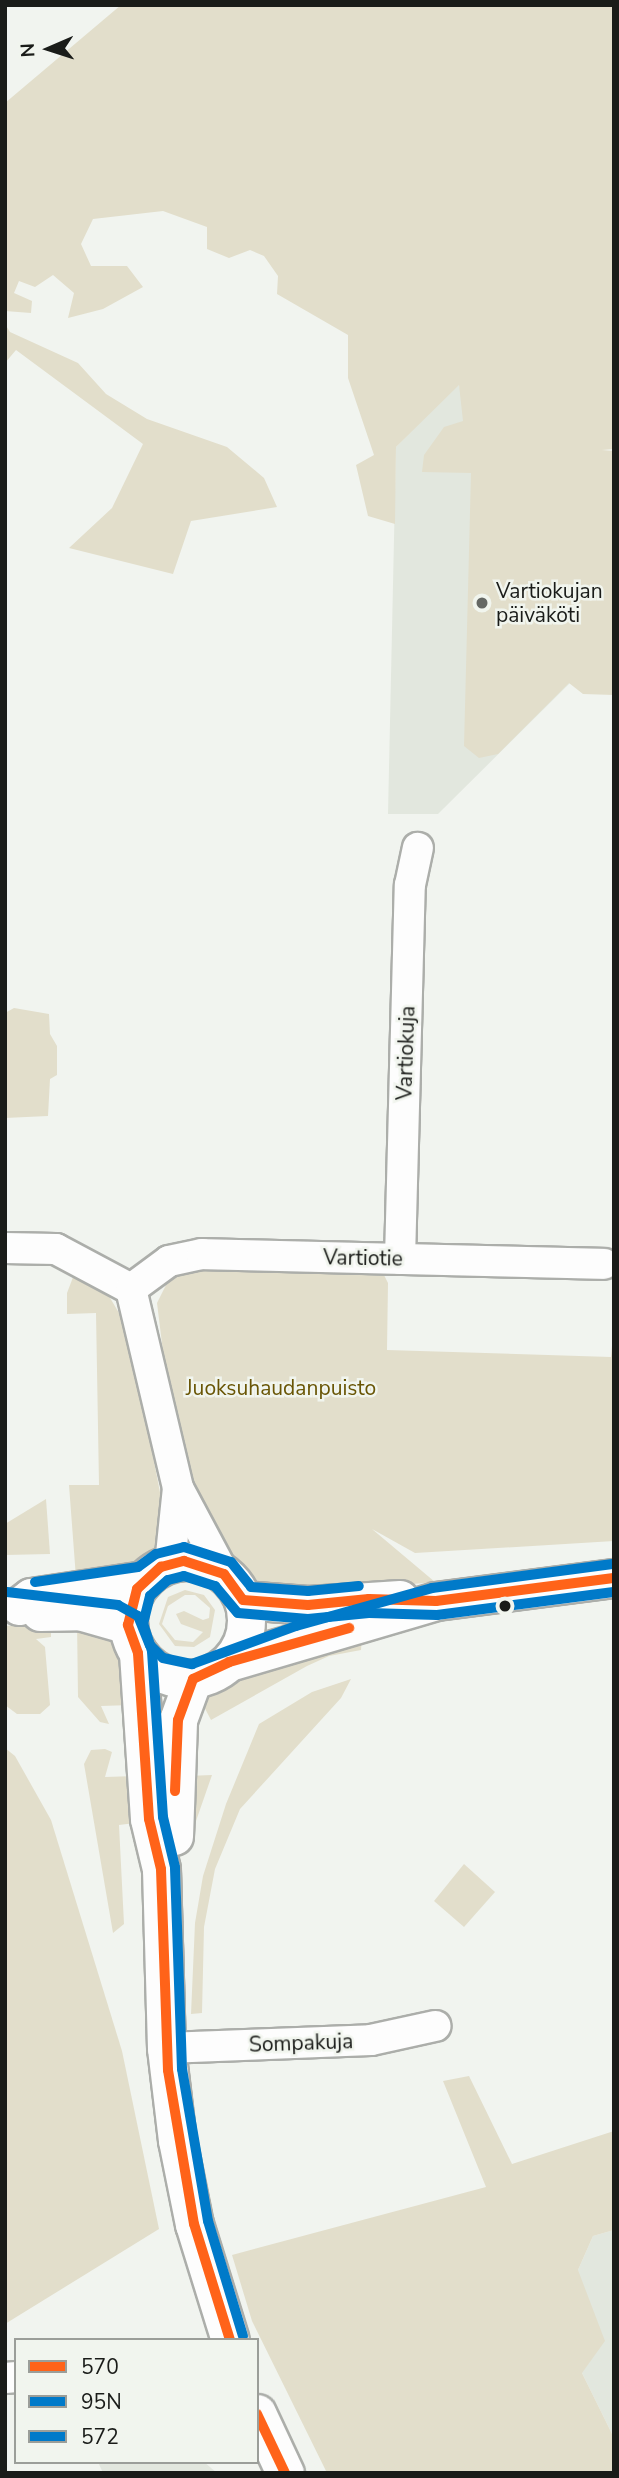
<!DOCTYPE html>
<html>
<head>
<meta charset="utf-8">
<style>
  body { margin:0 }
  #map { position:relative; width:619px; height:2478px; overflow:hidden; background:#f1f4ef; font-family:"Nunito Sans",sans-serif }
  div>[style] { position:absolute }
  .built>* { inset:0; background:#e2e7de }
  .green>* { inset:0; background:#e2decb }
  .roads { filter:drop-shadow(2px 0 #acaeaa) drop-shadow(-2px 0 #acaeaa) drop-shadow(0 2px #acaeaa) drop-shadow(0 -2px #acaeaa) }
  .minor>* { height:30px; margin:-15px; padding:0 15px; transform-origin:15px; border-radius:15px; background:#fdfdfd }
  .major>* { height:37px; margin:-18.5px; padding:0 18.5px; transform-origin:18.5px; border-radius:18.5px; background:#fdfdfd }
  .major>.ring { margin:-18.5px; padding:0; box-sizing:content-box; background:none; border:37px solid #fdfdfd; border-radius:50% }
  .bus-1>* { height:10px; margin:-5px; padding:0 5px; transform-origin:5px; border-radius:5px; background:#ff6319 }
  .bus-2>* { height:10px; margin:-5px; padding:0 5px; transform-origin:5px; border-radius:5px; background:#007ac9 }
  .bus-3>* { height:10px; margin:-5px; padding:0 5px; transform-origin:5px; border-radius:5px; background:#007ac9 }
  .dots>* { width:19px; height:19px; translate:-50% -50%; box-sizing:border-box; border:4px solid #f1f5ee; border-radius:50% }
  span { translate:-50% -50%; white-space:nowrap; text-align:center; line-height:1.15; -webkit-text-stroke:5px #f1f5ee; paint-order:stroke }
  .poi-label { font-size:21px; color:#1a1c19 }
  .left { translate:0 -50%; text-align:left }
  .street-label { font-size:21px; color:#1a1c19 }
  .park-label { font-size:21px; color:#695505 }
  .frame { position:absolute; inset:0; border:7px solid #1a1c19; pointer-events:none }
  .legend { position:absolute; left:14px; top:2338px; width:245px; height:126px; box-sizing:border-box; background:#f1f5ee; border:2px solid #9b9e99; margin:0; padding:9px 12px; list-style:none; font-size:21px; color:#1a1c19 }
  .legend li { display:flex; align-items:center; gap:14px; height:35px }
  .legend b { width:35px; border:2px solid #9b9e99 }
  .north { position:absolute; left:14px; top:14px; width:70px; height:70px; -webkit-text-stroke:5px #f1f5ee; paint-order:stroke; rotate:267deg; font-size:19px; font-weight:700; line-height:28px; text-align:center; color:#1a1c19 }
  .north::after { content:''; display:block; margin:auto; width:24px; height:32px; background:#1a1c19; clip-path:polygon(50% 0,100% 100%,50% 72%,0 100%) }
</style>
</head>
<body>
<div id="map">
  <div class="built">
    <i style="clip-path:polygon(458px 383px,570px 683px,438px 814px,388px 814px,396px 447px)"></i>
    <i style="clip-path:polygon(614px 2230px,614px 2438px,582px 2373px,578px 2270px,593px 2236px)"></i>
    <i style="clip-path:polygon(98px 2462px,204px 2462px,217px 2473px,103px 2473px)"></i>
  </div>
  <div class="green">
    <i style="clip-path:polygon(121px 5px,614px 5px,614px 449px,602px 450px,614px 451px,614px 695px,583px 694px,569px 683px,498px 754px,479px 758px,464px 746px,471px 473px,422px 472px,424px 455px,444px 427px,463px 421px,459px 385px,396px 447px,395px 524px,368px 516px,356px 465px,374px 455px,348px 378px,348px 335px,277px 294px,278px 276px,264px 256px,250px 250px,229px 258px,207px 249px,207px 227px,163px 211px,93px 219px,81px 244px,91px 266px,127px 266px,143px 287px,103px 309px,68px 318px,74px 293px,53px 275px,35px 287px,19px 281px,14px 293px,32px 301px,31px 313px,5px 311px,5px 103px)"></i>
    <i style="clip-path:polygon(5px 324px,10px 332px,78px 363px,106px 394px,147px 419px,227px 447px,264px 478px,277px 507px,191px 521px,173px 574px,69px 548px,112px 508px,143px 444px,16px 350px,5px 363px)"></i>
    <i style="clip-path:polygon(14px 1008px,49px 1014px,50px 1034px,57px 1046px,57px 1075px,50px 1079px,48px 1116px,5px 1118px,5px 1013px)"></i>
    <i style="clip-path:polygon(195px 1267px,382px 1271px,388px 1283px,387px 1350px,611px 1357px,614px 1323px,614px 1541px,415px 1553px,372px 1529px,435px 1582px,301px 1594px,252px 1585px,237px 1569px,196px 1501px,166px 1376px,157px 1303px,168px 1281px)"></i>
    <i style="clip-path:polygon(75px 1272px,106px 1291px,129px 1330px,166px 1524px,160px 1545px,144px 1564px,76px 1578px,69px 1485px,99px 1485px,96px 1313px,67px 1314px,67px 1293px)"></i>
    <i style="clip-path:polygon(46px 1499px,50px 1554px,5px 1555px,5px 1524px)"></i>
    <i style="clip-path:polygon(evenodd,185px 1590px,204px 1595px,215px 1610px,210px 1637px,194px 1647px,175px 1646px,159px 1624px,168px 1597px,185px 1590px,185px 1595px,195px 1595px,210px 1608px,209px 1618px,203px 1620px,184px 1611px,176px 1614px,181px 1624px,203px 1632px,193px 1642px,175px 1640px,162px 1624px,168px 1606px,185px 1595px)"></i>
    <i style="clip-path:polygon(77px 1621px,108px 1632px,122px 1648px,131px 1705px,101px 1706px,109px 1724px,100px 1722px,78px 1697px)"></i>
    <i style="clip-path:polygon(51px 1623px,51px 1637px,36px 1639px,45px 1647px,50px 1705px,40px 1714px,17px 1714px,5px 1705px,5px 1626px)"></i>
    <i style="clip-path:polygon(362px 1636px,361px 1650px,329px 1656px,307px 1666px,211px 1720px,200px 1699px,215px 1688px,321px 1644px)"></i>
    <i style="clip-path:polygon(351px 1679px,341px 1698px,240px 1809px,215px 1869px,204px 1927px,202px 2013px,191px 2014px,195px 1923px,203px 1876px,226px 1804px,259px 1724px,312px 1692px)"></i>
    <i style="clip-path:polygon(5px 1748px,15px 1756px,51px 1820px,122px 2051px,159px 2229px,5px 2324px)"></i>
    <i style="clip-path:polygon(105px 1749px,112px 1752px,105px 1777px,136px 1776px,135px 1823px,119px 1825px,124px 1924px,113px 1933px,84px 1764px,91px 1750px)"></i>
    <i style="clip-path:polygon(212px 1775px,188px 1844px,187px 1776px)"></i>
    <i style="clip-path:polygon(464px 1864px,495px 1892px,464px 1927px,434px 1901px)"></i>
    <i style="clip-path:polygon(469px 2076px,512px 2164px,614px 2131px,614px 2230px,593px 2236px,578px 2270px,605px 2341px,582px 2373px,614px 2438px,614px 2473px,327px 2473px,252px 2321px,232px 2255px,486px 2187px,443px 2081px)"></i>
  </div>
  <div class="roads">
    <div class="minor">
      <i style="left:5px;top:1248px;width:51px;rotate:1.1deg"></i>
      <i style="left:56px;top:1249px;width:85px;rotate:28.1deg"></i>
      <i style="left:131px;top:1289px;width:204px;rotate:76.7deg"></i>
      <i style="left:178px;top:1488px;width:98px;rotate:61.9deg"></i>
      <i style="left:400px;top:1259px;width:374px;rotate:-88.5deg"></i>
      <i style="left:410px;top:885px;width:38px;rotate:-78deg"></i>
      <i style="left:131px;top:1289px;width:47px;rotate:-36.4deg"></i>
      <i style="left:169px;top:1261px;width:34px;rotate:-12deg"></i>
      <i style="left:202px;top:1254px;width:402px;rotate:1.4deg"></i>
      <i style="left:170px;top:1564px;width:76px;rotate:-84deg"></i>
      <i style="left:166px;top:2048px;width:205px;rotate:-2.2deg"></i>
      <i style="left:371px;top:2040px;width:66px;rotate:-12.3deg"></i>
      <i style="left:5px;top:2378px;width:11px;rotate:-5deg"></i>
    </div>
    <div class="major">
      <i class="ring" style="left:128px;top:1561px;width:81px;height:81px"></i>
      <i style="left:243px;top:1600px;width:65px;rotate:4.4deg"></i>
      <i style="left:308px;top:1605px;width:92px;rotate:-3.7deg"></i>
      <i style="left:19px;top:1606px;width:15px;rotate:-37deg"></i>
      <i style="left:31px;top:1597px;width:114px;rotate:-8.6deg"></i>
      <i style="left:40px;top:1612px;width:39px;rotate:-1deg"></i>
      <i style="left:79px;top:1611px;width:51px;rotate:15.9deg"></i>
      <i style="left:138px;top:1653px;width:166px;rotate:86.2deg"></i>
      <i style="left:149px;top:1819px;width:51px;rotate:76.5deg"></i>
      <i style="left:161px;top:1869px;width:179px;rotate:88.4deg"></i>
      <i style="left:166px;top:2048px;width:93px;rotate:83.2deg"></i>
      <i style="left:177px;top:2140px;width:86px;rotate:78.6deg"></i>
      <i style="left:194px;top:2224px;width:121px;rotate:72.8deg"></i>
      <i style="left:229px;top:1662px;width:216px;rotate:-16.4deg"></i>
      <i style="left:436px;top:1601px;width:179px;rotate:-7.4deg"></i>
      <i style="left:174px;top:1836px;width:116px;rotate:-88deg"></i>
      <i style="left:178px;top:1720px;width:44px;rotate:-69.9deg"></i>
      <i style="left:257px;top:2413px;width:66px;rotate:65deg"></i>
    </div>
  </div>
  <div class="bus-1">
    <i style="left:175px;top:1791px;width:71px;rotate:-87.6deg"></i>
    <i style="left:178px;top:1720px;width:44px;rotate:-69.9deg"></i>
    <i style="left:193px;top:1679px;width:40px;rotate:-25deg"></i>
    <i style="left:229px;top:1662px;width:125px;rotate:-15.8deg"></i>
    <i style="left:230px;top:2340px;width:121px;rotate:-107.2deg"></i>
    <i style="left:194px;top:2224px;width:156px;rotate:-99.6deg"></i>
    <i style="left:168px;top:2070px;width:201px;rotate:-92deg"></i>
    <i style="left:161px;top:1869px;width:51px;rotate:-103.5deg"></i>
    <i style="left:149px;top:1819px;width:166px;rotate:-93.8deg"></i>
    <i style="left:138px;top:1653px;width:30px;rotate:-110deg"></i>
    <i style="left:128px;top:1625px;width:37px;rotate:-76deg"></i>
    <i style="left:137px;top:1589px;width:33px;rotate:-43deg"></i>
    <i style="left:161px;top:1567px;width:24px;rotate:-15deg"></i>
    <i style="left:184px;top:1561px;width:42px;rotate:18deg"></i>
    <i style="left:224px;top:1574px;width:32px;rotate:54deg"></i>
    <i style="left:243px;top:1600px;width:65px;rotate:4.4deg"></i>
    <i style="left:308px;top:1605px;width:61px;rotate:-5.6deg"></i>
    <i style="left:369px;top:1599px;width:67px;rotate:1.7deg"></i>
    <i style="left:436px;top:1601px;width:179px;rotate:-7.4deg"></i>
    <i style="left:257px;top:2414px;width:65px;rotate:64.6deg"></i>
  </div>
  <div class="bus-2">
    <i style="left:243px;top:2336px;width:120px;rotate:-106.9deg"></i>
    <i style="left:208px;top:2221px;width:154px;rotate:-99.7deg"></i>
    <i style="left:182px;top:2069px;width:202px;rotate:-92deg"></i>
    <i style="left:175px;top:1867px;width:51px;rotate:-103.5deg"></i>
    <i style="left:163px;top:1817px;width:166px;rotate:-93.8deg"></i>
    <i style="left:152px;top:1651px;width:28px;rotate:-108deg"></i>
    <i style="left:143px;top:1624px;width:29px;rotate:-76deg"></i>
    <i style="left:150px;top:1596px;width:24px;rotate:-42deg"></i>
    <i style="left:168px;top:1580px;width:16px;rotate:-14deg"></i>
    <i style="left:184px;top:1576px;width:33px;rotate:18deg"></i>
    <i style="left:215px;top:1586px;width:35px;rotate:50deg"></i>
    <i style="left:238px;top:1613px;width:70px;rotate:4.9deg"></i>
    <i style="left:308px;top:1619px;width:61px;rotate:-5.6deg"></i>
    <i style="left:369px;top:1613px;width:68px;rotate:1.7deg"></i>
    <i style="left:437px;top:1615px;width:178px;rotate:-7.4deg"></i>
  </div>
  <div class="bus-3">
    <i style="left:35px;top:1582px;width:104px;rotate:-8.3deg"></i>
    <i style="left:138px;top:1567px;width:22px;rotate:-36deg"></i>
    <i style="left:156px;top:1554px;width:29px;rotate:-14deg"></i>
    <i style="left:184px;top:1547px;width:49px;rotate:17.7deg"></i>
    <i style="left:231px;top:1562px;width:32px;rotate:51deg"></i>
    <i style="left:251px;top:1587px;width:57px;rotate:4deg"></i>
    <i style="left:308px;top:1591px;width:51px;rotate:-5.6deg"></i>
    <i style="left:7px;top:1592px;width:112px;rotate:6.7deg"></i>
    <i style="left:118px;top:1605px;width:23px;rotate:29deg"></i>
    <i style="left:138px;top:1616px;width:31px;rotate:68deg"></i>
    <i style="left:150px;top:1645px;width:18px;rotate:45deg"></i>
    <i style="left:163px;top:1658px;width:30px;rotate:12deg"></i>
    <i style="left:192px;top:1664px;width:111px;rotate:-20.1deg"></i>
    <i style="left:296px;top:1626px;width:141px;rotate:-15.6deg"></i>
    <i style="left:432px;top:1588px;width:182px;rotate:-7.6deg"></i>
  </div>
  <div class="dots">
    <i style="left:482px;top:603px;background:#656864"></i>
    <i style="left:505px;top:1606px;background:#1a1c19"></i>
  </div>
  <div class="poi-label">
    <span class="left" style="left:496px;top:603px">Vartiokujan<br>päiväköti</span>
  </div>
  <div class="street-label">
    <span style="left:406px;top:1053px;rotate:-88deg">Vartiokuja</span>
    <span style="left:363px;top:1258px;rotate:1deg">Vartiotie</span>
    <span style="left:301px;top:2043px;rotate:-2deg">Sompakuja</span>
  </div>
  <div class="park-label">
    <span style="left:281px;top:1388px">Juoksuhaudanpuisto</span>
  </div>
  <div class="frame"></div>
  <ul class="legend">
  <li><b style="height:9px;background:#ff6319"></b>570</li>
  <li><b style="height:9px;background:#007ac9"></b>95N</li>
  <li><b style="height:9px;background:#007ac9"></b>572</li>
  </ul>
  <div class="north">N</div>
</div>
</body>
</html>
